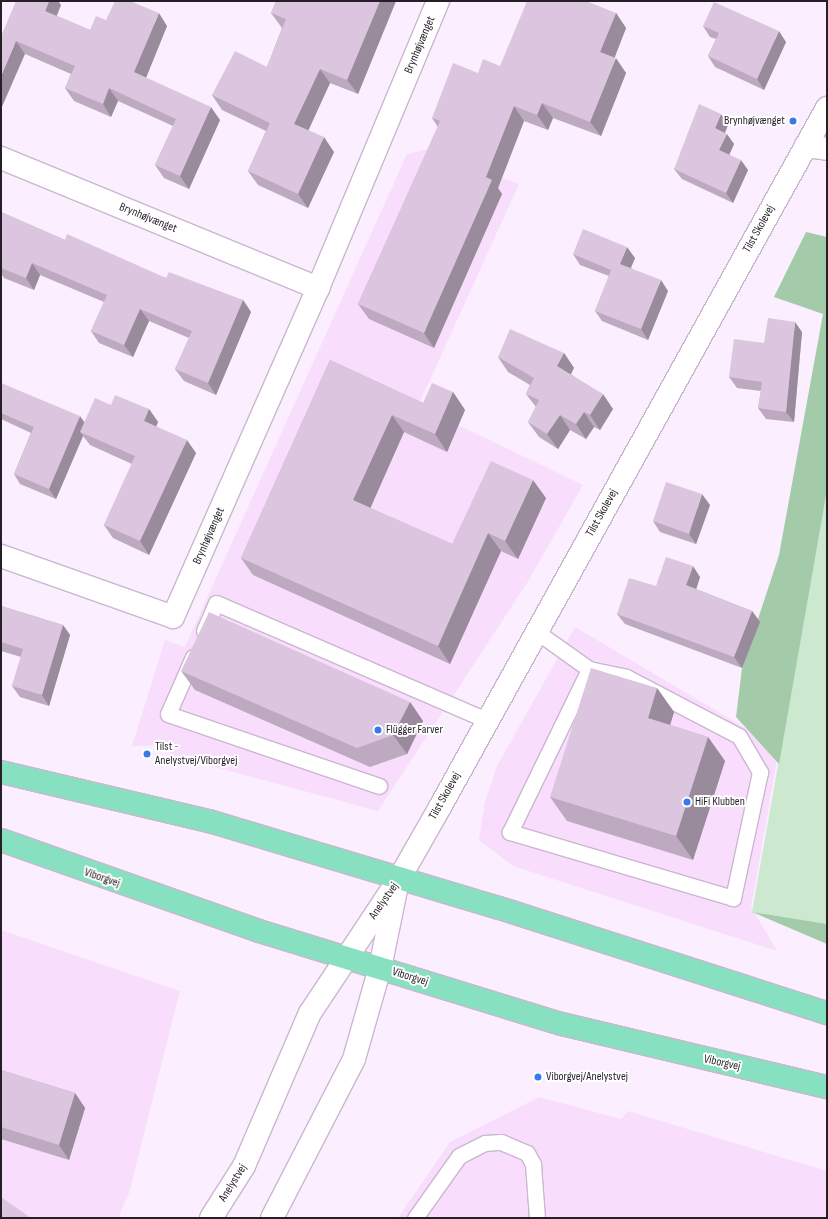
<!DOCTYPE html>
<html>
<head>
<meta charset="utf-8">
<style>
  body { margin:0 }
  #map { position:relative; width:828px; height:1219px; overflow:hidden; background:#fbeefe; font-family:"Sofia Sans Condensed",sans-serif }
  div>[style] { position:absolute }
  .built>* { inset:0; background:#f8ddfd }
  .green>* { inset:0; background:#cce8cf }
  .forest>* { inset:0; background:#a4cba9 }
  .roads { filter:drop-shadow(1px 0 #cbb6cf) drop-shadow(-1px 0 #cbb6cf) drop-shadow(0 1px #cbb6cf) drop-shadow(0 -1px #cbb6cf) }
  .service>* { height:15px; margin:-7.5px; padding:0 7.5px; transform-origin:7.5px; border-radius:7.5px; background:#fff }
  .minor>* { height:22px; margin:-11px; padding:0 11px; transform-origin:11px; border-radius:11px; background:#fff }
  .tertiary>* { height:22px; margin:-11px; padding:0 11px; transform-origin:11px; border-radius:11px; background:#fff }
  .primary>* { height:22px; margin:-11px; padding:0 11px; transform-origin:11px; border-radius:11px; background:#87e0bf }
  .wall>* { inset:0; background:#bdaac0 }
  .shaded-wall>* { inset:0; background:#9a8b9c }
  .building>* { inset:0; background:#dcc6df }
  .dots>* { width:11px; height:11px; translate:-50% -50%; box-sizing:border-box; border:2px solid #fff; border-radius:50% }
  span { translate:-50% -50%; white-space:nowrap; text-align:center; line-height:1.15; -webkit-text-stroke:4px #fff; paint-order:stroke }
  .street-label { font-size:12px; color:#271f28 }
  .poi-label { font-size:12px; color:#271f28 }
  .right { translate:-100% -50%; text-align:right }
  .left { translate:0 -50%; text-align:left }
  .frame { position:absolute; inset:0; border:2px solid #271f28; pointer-events:none }
</style>
</head>
<body>
<div id="map">
  <div class="built">
    <i style="clip-path:polygon(429px 149px,519px 184px,418px 406px,583px 485px,527px 583px,378px 811px,170px 755px,168px 745px,132px 746px,165px 640px,185px 647px,407px 154px)"></i>
    <i style="clip-path:polygon(575px 627px,779px 748px,751px 907px,777px 951px,513px 866px,479px 840px,485px 802px,497px 766px)"></i>
    <i style="clip-path:polygon(1px 930px,180px 991px,129px 1193px,118px 1218px,1px 1218px)"></i>
    <i style="clip-path:polygon(539px 1097px,621px 1119px,628px 1111px,827px 1171px,827px 1218px,398px 1218px,450px 1142px)"></i>
  </div>
  <div class="green">
    <i style="clip-path:polygon(827px 490px,827px 924px,752px 912px)"></i>
  </div>
  <div class="forest">
    <i style="clip-path:polygon(806px 232px,827px 237px,827px 490px,779px 764px,736px 717px,742px 668px,779px 555px,823px 314px,774px 297px)"></i>
    <i style="clip-path:polygon(752px 912px,827px 924px,827px 944px)"></i>
  </div>
  <div class="roads">
    <div class="service">
      <i style="left:204px;top:631px;width:30px;rotate:-67deg"></i>
      <i style="left:216px;top:603px;width:295px;rotate:23.4deg"></i>
      <i style="left:537px;top:632px;width:64px;rotate:35.4deg"></i>
      <i style="left:589px;top:669px;width:38px;rotate:12deg"></i>
      <i style="left:626px;top:677px;width:127px;rotate:27.6deg"></i>
      <i style="left:739px;top:736px;width:42px;rotate:59.7deg"></i>
      <i style="left:760px;top:772px;width:129px;rotate:102.1deg"></i>
      <i style="left:733px;top:898px;width:233px;rotate:-163.5deg"></i>
      <i style="left:510px;top:832px;width:181px;rotate:-64.1deg"></i>
      <i style="left:193px;top:657px;width:62px;rotate:113.7deg"></i>
      <i style="left:168px;top:714px;width:223px;rotate:18.8deg"></i>
      <i style="left:415px;top:1218px;width:76px;rotate:-54.6deg"></i>
      <i style="left:459px;top:1156px;width:29px;rotate:-27deg"></i>
      <i style="left:485px;top:1143px;width:16px;rotate:-4deg"></i>
      <i style="left:501px;top:1142px;width:28px;rotate:23deg"></i>
      <i style="left:527px;top:1153px;width:13px;rotate:61deg"></i>
      <i style="left:533px;top:1164px;width:54px;rotate:85.8deg"></i>
    </div>
    <div class="minor">
      <i style="left:806px;top:146px;width:21px;rotate:8deg"></i>
      <i style="left:1px;top:158px;width:343px;rotate:22.3deg"></i>
      <i style="left:1px;top:556px;width:182px;rotate:19.5deg"></i>
      <i style="left:173px;top:617px;width:360px;rotate:-66.2deg"></i>
      <i style="left:318px;top:288px;width:311px;rotate:-67.3deg"></i>
    </div>
    <div class="tertiary">
      <i style="left:211px;top:1218px;width:62px;rotate:-57.6deg"></i>
      <i style="left:244px;top:1166px;width:167px;rotate:-66.7deg"></i>
      <i style="left:310px;top:1013px;width:161px;rotate:-56.4deg"></i>
      <i style="left:399px;top:879px;width:83px;rotate:-60.3deg"></i>
      <i style="left:440px;top:807px;width:799px;rotate:-61.03deg"></i>
      <i style="left:272px;top:1218px;width:179px;rotate:-62.7deg"></i>
      <i style="left:354px;top:1059px;width:95px;rotate:-74.1deg"></i>
      <i style="left:380px;top:968px;width:80px;rotate:-78.4deg"></i>
    </div>
    <div class="primary">
      <i style="left:1px;top:772px;width:214px;rotate:13.3deg"></i>
      <i style="left:209px;top:821px;width:316px;rotate:16.7deg"></i>
      <i style="left:512px;top:912px;width:331px;rotate:17.8deg"></i>
      <i style="left:1px;top:840px;width:274px;rotate:19.4deg"></i>
      <i style="left:259px;top:931px;width:317px;rotate:17.1deg"></i>
      <i style="left:562px;top:1024px;width:272px;rotate:13.4deg"></i>
    </div>
  </div>
  <div class="wall">
    <i style="clip-path:polygon(276px 1px,396px 1px,358px 94px,330px 83px,308px 130px,334px 152px,308px 208px,258px 185px,248px 171px,266px 131px,222px 110px,212px 95px,267px 67px,282px 28px,271px 13px)"></i>
    <i style="clip-path:polygon(61px 5px,57px 16px,90px 30px,106px 20px,167px 26px,146px 78px,220px 120px,189px 189px,164px 178px,155px 165px,173px 126px,118px 101px,111px 117px,74px 101px,65px 88px,71px 74px,25px 54px,2px 34px)"></i>
    <i style="clip-path:polygon(616px 13px,626px 28px,614px 58px,626px 73px,601px 136px,553px 118px,548px 130px,524px 121px,498px 188px,502px 194px,434px 348px,369px 319px,358px 304px,438px 127px,432px 118px,478px 73px,500px 66px)"></i>
    <i style="clip-path:polygon(703px 26px,786px 42px,764px 90px,715px 67px,708px 56px,716px 39px,710px 37px)"></i>
    <i style="clip-path:polygon(728px 125px,725px 133px,734px 144px,729px 155px,748px 170px,733px 203px,682px 179px,674px 169px)"></i>
    <i style="clip-path:polygon(1px 212px,65px 240px,166px 278px,243px 300px,251px 312px,216px 395px,184px 381px,175px 369px,189px 338px,149px 321px,133px 357px,99px 343px,91px 331px,104px 302px,40px 275px,34px 290px,4px 278px,1px 273px)"></i>
    <i style="clip-path:polygon(573px 254px,635px 258px,631px 268px,668px 291px,648px 340px,602px 321px,595px 311px,609px 276px,580px 265px)"></i>
    <i style="clip-path:polygon(802px 332px,794px 422px,766px 419px,758px 408px,761px 391px,737px 388px,729px 377px,764px 343px)"></i>
    <i style="clip-path:polygon(564px 353px,574px 368px,571px 374px,613px 409px,600px 430px,594px 427px,586px 439px,570px 430px,558px 449px,539px 437px,528px 422px,536px 407px,526px 394px,530px 385px,508px 372px,498px 357px)"></i>
    <i style="clip-path:polygon(330px 360px,423px 403px,453px 392px,465px 410px,447px 452px,404px 432px,370px 508px,452px 544px,546px 498px,518px 559px,501px 551px,450px 664px,253px 575px,241px 558px)"></i>
    <i style="clip-path:polygon(1px 383px,85px 422px,111px 405px,149px 409px,158px 422px,156px 426px,196px 453px,149px 555px,113px 538px,104px 525px,132px 464px,90px 445px,83px 436px,56px 499px,20px 484px,14px 474px,31px 433px,1px 419px)"></i>
    <i style="clip-path:polygon(710px 505px,696px 544px,660px 532px,653px 521px)"></i>
    <i style="clip-path:polygon(700px 577px,696px 589px,752px 611px,760px 622px,742px 668px,625px 624px,617px 614px,656px 586px)"></i>
    <i style="clip-path:polygon(1px 606px,63px 625px,70px 635px,49px 706px,20px 697px,12px 686px,21px 657px,1px 651px)"></i>
    <i style="clip-path:polygon(181px 671px,410px 702px,423px 721px,407px 754px,370px 767px,195px 690px)"></i>
    <i style="clip-path:polygon(657px 688px,674px 712px,670px 725px,708px 737px,725px 761px,693px 860px,567px 821px,550px 797px)"></i>
    <i style="clip-path:polygon(1px 1070px,75px 1093px,85px 1108px,69px 1160px,1px 1139px)"></i>
  </div>
  <div class="shaded-wall">
    <i style="clip-path:polygon(49px 1px,58px 1px,61px 5px,53px 23px,45px 11px)"></i>
    <i style="clip-path:polygon(380px 1px,396px 1px,358px 94px,347px 80px)"></i>
    <i style="clip-path:polygon(159px 13px,167px 26px,143px 85px,134px 72px)"></i>
    <i style="clip-path:polygon(616px 13px,626px 28px,611px 67px,600px 52px)"></i>
    <i style="clip-path:polygon(779px 31px,786px 42px,764px 90px,757px 79px)"></i>
    <i style="clip-path:polygon(16px 41px,25px 54px,1px 109px,1px 76px)"></i>
    <i style="clip-path:polygon(616px 58px,626px 73px,601px 136px,590px 122px)"></i>
    <i style="clip-path:polygon(320px 69px,330px 83px,305px 138px,294px 124px)"></i>
    <i style="clip-path:polygon(109px 88px,118px 101px,111px 117px,103px 104px)"></i>
    <i style="clip-path:polygon(542px 103px,553px 118px,548px 130px,537px 115px)"></i>
    <i style="clip-path:polygon(514px 106px,524px 121px,498px 188px,502px 194px,434px 348px,424px 333px)"></i>
    <i style="clip-path:polygon(211px 107px,220px 120px,189px 189px,180px 176px)"></i>
    <i style="clip-path:polygon(721px 114px,728px 125px,722px 139px,715px 128px)"></i>
    <i style="clip-path:polygon(727px 134px,734px 144px,727px 160px,719px 150px)"></i>
    <i style="clip-path:polygon(324px 137px,334px 152px,308px 208px,298px 194px)"></i>
    <i style="clip-path:polygon(741px 160px,748px 170px,733px 203px,726px 193px)"></i>
    <i style="clip-path:polygon(627px 247px,635px 258px,628px 274px,620px 264px)"></i>
    <i style="clip-path:polygon(32px 263px,40px 275px,34px 290px,26px 278px)"></i>
    <i style="clip-path:polygon(661px 280px,668px 291px,648px 340px,641px 329px)"></i>
    <i style="clip-path:polygon(243px 300px,251px 312px,216px 395px,208px 383px)"></i>
    <i style="clip-path:polygon(140px 309px,149px 321px,133px 357px,124px 345px)"></i>
    <i style="clip-path:polygon(795px 322px,802px 332px,794px 422px,786px 412px)"></i>
    <i style="clip-path:polygon(564px 353px,574px 368px,567px 381px,557px 366px)"></i>
    <i style="clip-path:polygon(453px 392px,465px 410px,447px 452px,435px 434px)"></i>
    <i style="clip-path:polygon(603px 394px,613px 409px,600px 430px,590px 415px)"></i>
    <i style="clip-path:polygon(149px 409px,158px 422px,153px 434px,144px 421px)"></i>
    <i style="clip-path:polygon(584px 412px,594px 427px,586px 439px,576px 424px)"></i>
    <i style="clip-path:polygon(392px 415px,404px 432px,366px 518px,353px 500px)"></i>
    <i style="clip-path:polygon(560px 415px,570px 430px,558px 449px,547px 434px)"></i>
    <i style="clip-path:polygon(80px 416px,87px 426px,80px 432px,83px 436px,56px 499px,49px 489px)"></i>
    <i style="clip-path:polygon(187px 440px,196px 453px,149px 555px,140px 541px)"></i>
    <i style="clip-path:polygon(533px 480px,546px 498px,518px 559px,505px 541px)"></i>
    <i style="clip-path:polygon(702px 494px,710px 505px,696px 544px,689px 534px)"></i>
    <i style="clip-path:polygon(488px 533px,501px 551px,450px 664px,438px 646px)"></i>
    <i style="clip-path:polygon(693px 566px,700px 577px,694px 596px,686px 585px)"></i>
    <i style="clip-path:polygon(752px 611px,760px 622px,742px 668px,734px 657px)"></i>
    <i style="clip-path:polygon(63px 625px,70px 635px,49px 706px,42px 695px)"></i>
    <i style="clip-path:polygon(657px 688px,674px 712px,665px 742px,648px 718px)"></i>
    <i style="clip-path:polygon(410px 702px,423px 721px,407px 754px,393px 735px)"></i>
    <i style="clip-path:polygon(708px 737px,725px 761px,693px 860px,676px 836px)"></i>
    <i style="clip-path:polygon(75px 1093px,85px 1108px,69px 1160px,59px 1145px)"></i>
  </div>
  <div class="building">
    <i style="clip-path:polygon(16px 1px,49px 1px,45px 11px,90px 30px,96px 16px,106px 20px,115px 1px,130px 1px,159px 13px,134px 72px,211px 107px,180px 176px,155px 165px,176px 119px,109px 88px,103px 104px,65px 88px,75px 66px,16px 41px,1px 76px,1px 34px,2px 34px)"></i>
    <i style="clip-path:polygon(276px 1px,380px 1px,347px 80px,320px 69px,294px 124px,324px 137px,298px 194px,248px 171px,270px 123px,212px 95px,235px 51px,267px 67px,286px 19px,271px 13px)"></i>
    <i style="clip-path:polygon(527px 1px,586px 1px,616px 13px,600px 52px,616px 58px,590px 122px,542px 103px,537px 115px,514px 106px,486px 177px,492px 180px,424px 333px,358px 304px,440px 121px,432px 118px,453px 63px,478px 73px,483px 59px,500px 66px)"></i>
    <i style="clip-path:polygon(714px 2px,779px 31px,757px 79px,708px 56px,719px 33px,703px 26px)"></i>
    <i style="clip-path:polygon(699px 104px,721px 114px,715px 128px,727px 134px,719px 150px,741px 160px,726px 193px,674px 169px)"></i>
    <i style="clip-path:polygon(1px 212px,65px 240px,67px 234px,166px 278px,169px 272px,243px 300px,208px 383px,175px 369px,192px 331px,140px 309px,124px 345px,91px 331px,107px 295px,32px 263px,26px 278px,1px 268px)"></i>
    <i style="clip-path:polygon(583px 229px,627px 247px,620px 264px,661px 280px,641px 329px,595px 311px,611px 270px,573px 254px)"></i>
    <i style="clip-path:polygon(768px 318px,795px 322px,786px 412px,758px 408px,762px 382px,729px 377px,734px 339px,764px 343px)"></i>
    <i style="clip-path:polygon(510px 329px,564px 353px,557px 366px,603px 394px,590px 415px,584px 412px,576px 424px,560px 415px,547px 434px,528px 422px,539px 400px,526px 394px,534px 378px,498px 357px)"></i>
    <i style="clip-path:polygon(330px 360px,423px 403px,432px 383px,453px 392px,435px 434px,392px 415px,353px 500px,452px 544px,491px 461px,533px 480px,505px 541px,488px 533px,438px 646px,241px 558px)"></i>
    <i style="clip-path:polygon(1px 383px,80px 416px,49px 489px,14px 474px,34px 427px,1px 413px)"></i>
    <i style="clip-path:polygon(115px 395px,149px 409px,144px 421px,187px 440px,140px 541px,104px 525px,135px 456px,80px 432px,95px 398px,111px 405px)"></i>
    <i style="clip-path:polygon(666px 482px,702px 494px,689px 534px,653px 521px)"></i>
    <i style="clip-path:polygon(666px 557px,693px 566px,686px 585px,752px 611px,734px 657px,617px 614px,629px 578px,656px 586px)"></i>
    <i style="clip-path:polygon(1px 606px,63px 625px,42px 695px,12px 686px,23px 649px,1px 642px)"></i>
    <i style="clip-path:polygon(209px 612px,410px 702px,393px 735px,357px 748px,181px 671px)"></i>
    <i style="clip-path:polygon(591px 668px,657px 688px,648px 718px,708px 737px,676px 836px,550px 797px)"></i>
    <i style="clip-path:polygon(1px 1070px,75px 1093px,59px 1145px,1px 1127px)"></i>
    <i style="clip-path:polygon(1px 1197px,31px 1218px,1px 1218px)"></i>
  </div>
  <div class="dots">
    <i style="left:793px;top:121px;background:#387ae8"></i>
    <i style="left:378px;top:730px;background:#387ae8"></i>
    <i style="left:147px;top:754px;background:#387ae8"></i>
    <i style="left:687px;top:802px;background:#387ae8"></i>
    <i style="left:538px;top:1077px;background:#387ae8"></i>
  </div>
  <div class="street-label">
    <span style="left:420px;top:45px;rotate:-67deg">Brynhøjvænget</span>
    <span style="left:148px;top:218px;rotate:22deg">Brynhøjvænget</span>
    <span style="left:759px;top:229px;rotate:-61deg">Tilst Skolevej</span>
    <span style="left:602px;top:513px;rotate:-61deg">Tilst Skolevej</span>
    <span style="left:209px;top:536px;rotate:-66deg">Brynhøjvænget</span>
    <span style="left:445px;top:796px;rotate:-61deg">Tilst Skolevej</span>
    <span style="left:102px;top:878px;rotate:19deg">Viborgvej</span>
    <span style="left:384px;top:901px;rotate:-55deg">Anelystvej</span>
    <span style="left:410px;top:977px;rotate:17deg">Viborgvej</span>
    <span style="left:722px;top:1063px;rotate:13deg">Viborgvej</span>
    <span style="left:233px;top:1183px;rotate:-58deg">Anelystvej</span>
  </div>
  <div class="poi-label">
    <span class="right" style="left:785px;top:121px">Brynhøjvænget</span>
    <span class="left" style="left:386px;top:730px">Flügger Farver</span>
    <span class="left" style="left:155px;top:754px">Tilst -<br>Anelystvej/Viborgvej</span>
    <span class="left" style="left:695px;top:802px">HiFi Klubben</span>
    <span class="left" style="left:546px;top:1077px">Viborgvej/Anelystvej</span>
  </div>
  <div class="frame"></div>
</div>
</body>
</html>
